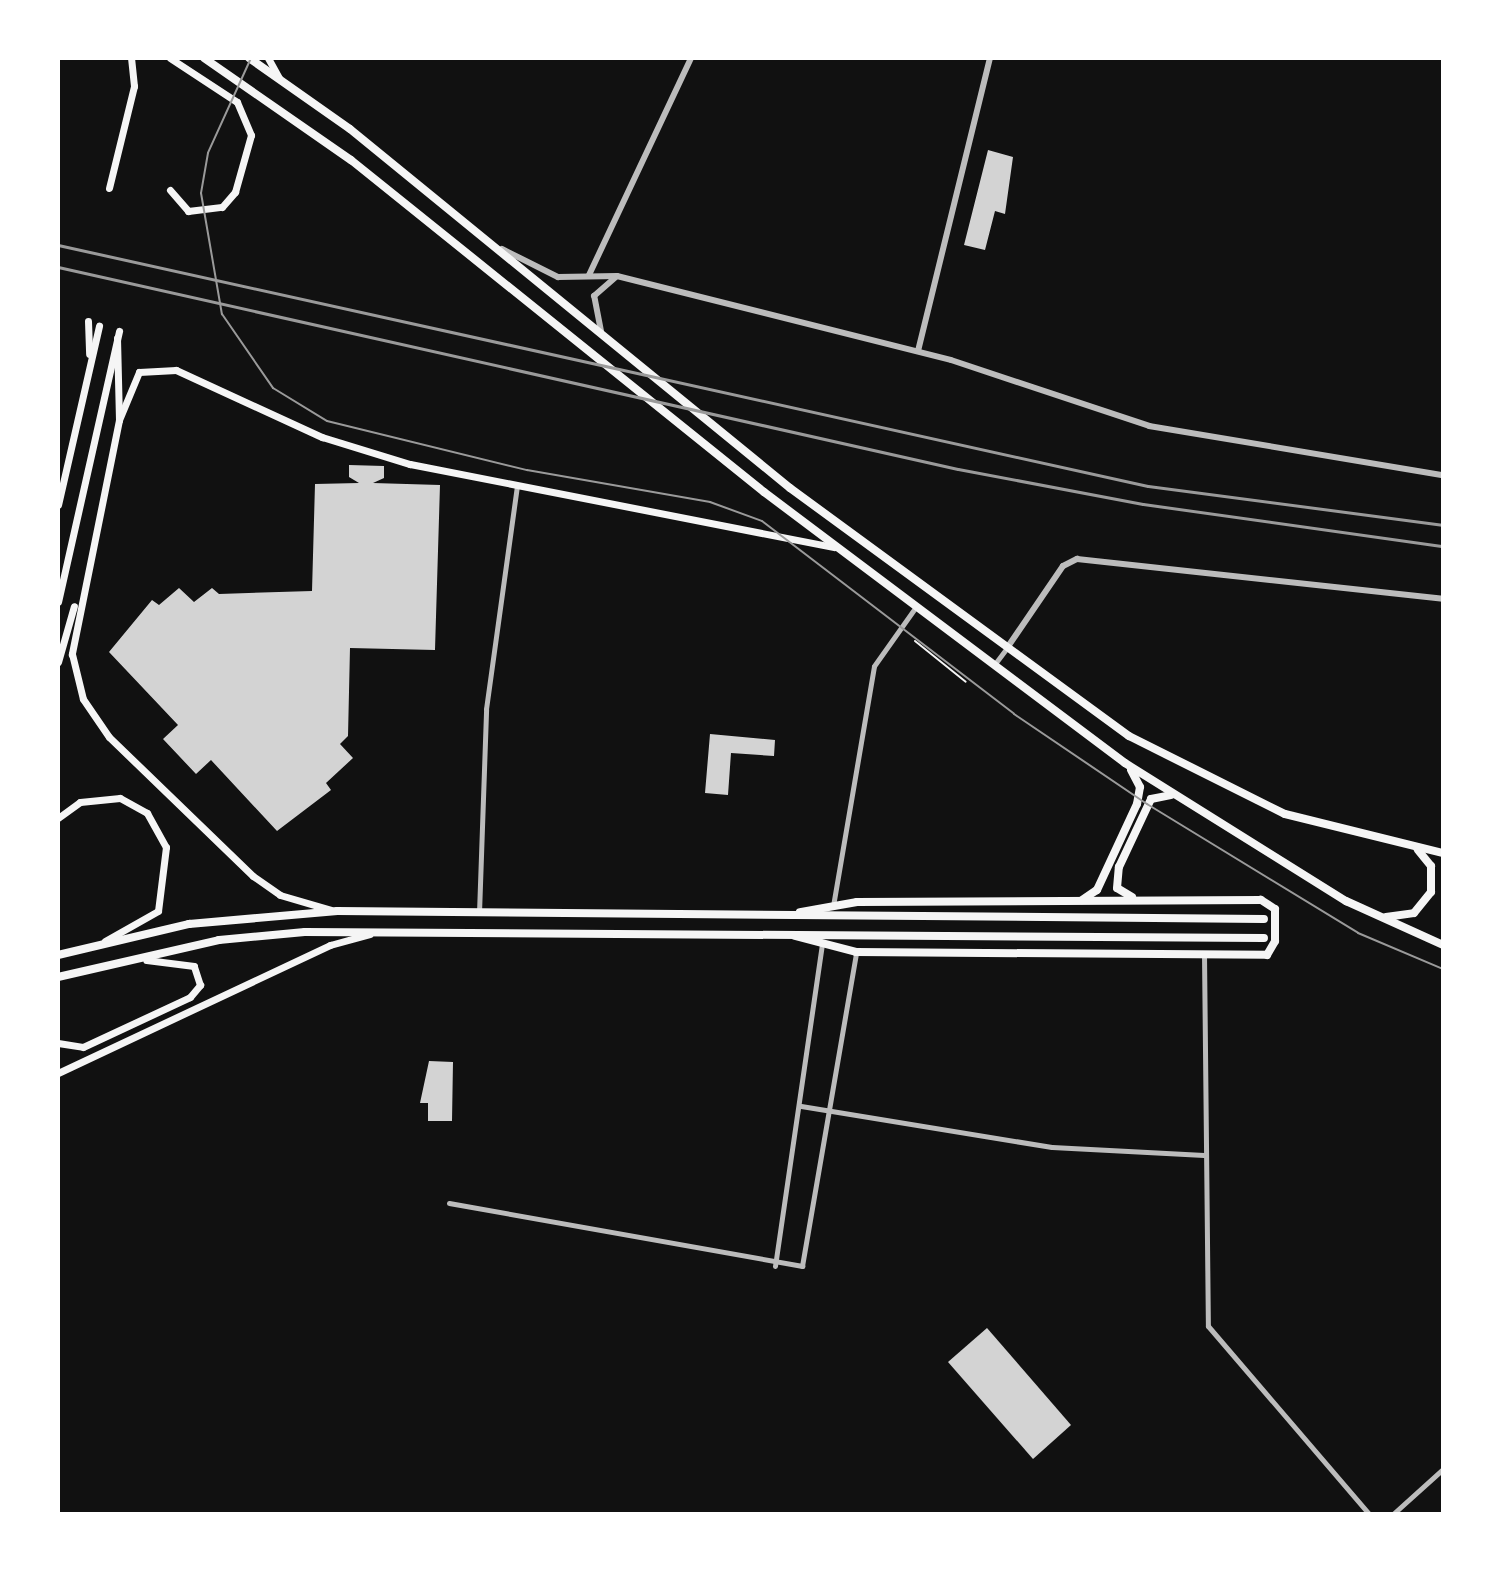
<!DOCTYPE html>
<html>
<head>
<meta charset="utf-8">
<style>
  body { margin:0 }
  #map { position:relative; width:1501px; height:1572px; overflow:hidden; background:#111; font-family:"IBM Plex Sans",sans-serif }
  div>[style] { position:absolute }
  .building>* { inset:0; background:#d3d3d3 }
  .path>* { height:2px; margin:-1px; padding:0 1px; transform-origin:1px; border-radius:1px; background:#f5f5f5 }
  .minor>* { height:5px; margin:-2.5px; padding:0 2.5px; transform-origin:2.5px; border-radius:2.5px; background:#bcbcbc }
  .tertiary>* { height:6px; margin:-3px; padding:0 3px; transform-origin:3px; border-radius:3px; background:#bcbcbc }
  .secondary>* { height:7px; margin:-3.5px; padding:0 3.5px; transform-origin:3.5px; border-radius:3.5px; background:#f5f5f5 }
  .primary>* { height:8px; margin:-4px; padding:0 4px; transform-origin:4px; border-radius:4px; background:#f5f5f5 }
  .tram>* { height:2px; margin:-1px; padding:0 1px; transform-origin:1px; border-radius:1px; background:#9a9a9a }
  .rail>* { height:3px; margin:-1.5px; padding:0 1.5px; transform-origin:1.5px; border-radius:1.5px; background:#9a9a9a }
  span { translate:-50% -50%; white-space:nowrap; text-align:center; line-height:1.15; -webkit-text-stroke:6px #fff; paint-order:stroke }
  .frame { position:absolute; inset:0; border:60px solid #fff; pointer-events:none }
</style>
</head>
<body>
<div id="map">
  <div class="building">
    <i style="clip-path:polygon(988px 150px,1013px 157px,1005px 214px,995px 211px,985px 250px,964px 245px)"></i>
    <i style="clip-path:polygon(349px 465px,384px 466px,384px 478px,373px 483px,440px 485px,435px 650px,350px 648px,348px 736px,340px 744px,353px 758px,326px 783px,331px 790px,277px 831px,211px 760px,196px 774px,163px 739px,178px 725px,109px 652px,152px 600px,159px 605px,179px 588px,194px 602px,212px 588px,219px 594px,312px 591px,315px 484px,359px 483px,349px 477px)"></i>
    <i style="clip-path:polygon(710px 734px,775px 740px,774px 756px,731px 753px,728px 795px,705px 793px)"></i>
    <i style="clip-path:polygon(429px 1061px,453px 1062px,452px 1121px,428px 1121px,428px 1103px,420px 1103px)"></i>
    <i style="clip-path:polygon(987px 1328px,1071px 1425px,1033px 1459px,948px 1362px)"></i>
  </div>
  <div class="path">
    <i style="left:915px;top:641px;width:65px;rotate:38.8deg"></i>
  </div>
  <div class="minor">
    <i style="left:994px;top:665px;width:21px;rotate:-53deg"></i>
    <i style="left:833px;top:906px;width:243px;rotate:-80.3deg"></i>
    <i style="left:874px;top:666px;width:71px;rotate:-54.7deg"></i>
    <i style="left:479px;top:913px;width:204px;rotate:-88deg"></i>
    <i style="left:486px;top:709px;width:226px;rotate:-82.1deg"></i>
    <i style="left:1204px;top:954px;width:372px;rotate:89.4deg"></i>
    <i style="left:1208px;top:1326px;width:248px;rotate:49.4deg"></i>
    <i style="left:801px;top:1106px;width:254px;rotate:9.3deg"></i>
    <i style="left:1052px;top:1147px;width:152px;rotate:3deg"></i>
    <i style="left:449px;top:1203px;width:359px;rotate:10.1deg"></i>
    <i style="left:802px;top:1266px;width:319px;rotate:-80.2deg"></i>
    <i style="left:775px;top:1266px;width:325px;rotate:-81.7deg"></i>
    <i style="left:1393px;top:1514px;width:67px;rotate:-42deg"></i>
  </div>
  <div class="tertiary">
    <i style="left:502px;top:249px;width:63px;rotate:26.6deg"></i>
    <i style="left:558px;top:277px;width:59px;rotate:-1deg"></i>
    <i style="left:617px;top:276px;width:344px;rotate:14.1deg"></i>
    <i style="left:951px;top:360px;width:209px;rotate:18.4deg"></i>
    <i style="left:1149px;top:426px;width:298px;rotate:9.5deg"></i>
    <i style="left:589px;top:275px;width:240px;rotate:-64.8deg"></i>
    <i style="left:601px;top:331px;width:36px;rotate:-101deg"></i>
    <i style="left:594px;top:296px;width:30px;rotate:-41deg"></i>
    <i style="left:918px;top:351px;width:302px;rotate:-76.2deg"></i>
    <i style="left:1007px;top:648px;width:99px;rotate:-55.7deg"></i>
    <i style="left:1063px;top:566px;width:16px;rotate:-27deg"></i>
    <i style="left:1077px;top:559px;width:368px;rotate:6.2deg"></i>
  </div>
  <div class="secondary">
    <i style="left:268px;top:58px;width:23px;rotate:61deg"></i>
    <i style="left:109px;top:188px;width:105px;rotate:-76.2deg"></i>
    <i style="left:134px;top:86px;width:28px;rotate:-96deg"></i>
    <i style="left:170px;top:190px;width:28px;rotate:49deg"></i>
    <i style="left:188px;top:211px;width:34px;rotate:-7deg"></i>
    <i style="left:222px;top:207px;width:20px;rotate:-49deg"></i>
    <i style="left:235px;top:192px;width:59px;rotate:-74.3deg"></i>
    <i style="left:251px;top:135px;width:36px;rotate:-113deg"></i>
    <i style="left:237px;top:102px;width:80px;rotate:-146.7deg"></i>
    <i style="left:88px;top:321px;width:33px;rotate:88deg"></i>
    <i style="left:117px;top:338px;width:82px;rotate:88.6deg"></i>
    <i style="left:119px;top:420px;width:239px;rotate:101.4deg"></i>
    <i style="left:72px;top:654px;width:46px;rotate:76.3deg"></i>
    <i style="left:83px;top:699px;width:46px;rotate:55.6deg"></i>
    <i style="left:109px;top:737px;width:200px;rotate:44deg"></i>
    <i style="left:253px;top:876px;width:33px;rotate:35deg"></i>
    <i style="left:280px;top:895px;width:53px;rotate:16.4deg"></i>
    <i style="left:119px;top:420px;width:52px;rotate:-67.4deg"></i>
    <i style="left:139px;top:372px;width:37px;rotate:-3deg"></i>
    <i style="left:176px;top:370px;width:161px;rotate:24.7deg"></i>
    <i style="left:322px;top:437px;width:92px;rotate:17.1deg"></i>
    <i style="left:410px;top:464px;width:432px;rotate:11.1deg"></i>
    <i style="left:58px;top:505px;width:184px;rotate:-77.1deg"></i>
    <i style="left:58px;top:602px;width:278px;rotate:-77.3deg"></i>
    <i style="left:58px;top:662px;width:58px;rotate:-74.1deg"></i>
    <i style="left:58px;top:818px;width:27px;rotate:-36deg"></i>
    <i style="left:80px;top:802px;width:40px;rotate:-5.7deg"></i>
    <i style="left:120px;top:798px;width:31px;rotate:29deg"></i>
    <i style="left:147px;top:813px;width:39px;rotate:61deg"></i>
    <i style="left:166px;top:847px;width:64px;rotate:97.1deg"></i>
    <i style="left:158px;top:911px;width:61px;rotate:150.5deg"></i>
    <i style="left:58px;top:1043px;width:25px;rotate:9deg"></i>
    <i style="left:83px;top:1047px;width:118px;rotate:-25deg"></i>
    <i style="left:190px;top:997px;width:16px;rotate:-50deg"></i>
    <i style="left:200px;top:985px;width:20px;rotate:-108deg"></i>
    <i style="left:194px;top:966px;width:48px;rotate:-172.9deg"></i>
    <i style="left:58px;top:1073px;width:301px;rotate:-25.2deg"></i>
    <i style="left:330px;top:945px;width:41px;rotate:-15.4deg"></i>
  </div>
  <div class="primary">
    <i style="left:204px;top:58px;width:179px;rotate:34.8deg"></i>
    <i style="left:351px;top:160px;width:530px;rotate:38.79deg"></i>
    <i style="left:764px;top:492px;width:451px;rotate:36.9deg"></i>
    <i style="left:1125px;top:763px;width:261px;rotate:32deg"></i>
    <i style="left:1346px;top:901px;width:107px;rotate:24.4deg"></i>
    <i style="left:249px;top:58px;width:123px;rotate:35.1deg"></i>
    <i style="left:350px;top:129px;width:568px;rotate:39.21deg"></i>
    <i style="left:790px;top:488px;width:420px;rotate:36.2deg"></i>
    <i style="left:1129px;top:736px;width:174px;rotate:26.6deg"></i>
    <i style="left:1285px;top:814px;width:163px;rotate:13.9deg"></i>
    <i style="left:1132px;top:897px;width:17px;rotate:-149deg"></i>
    <i style="left:1117px;top:888px;width:21px;rotate:-85deg"></i>
    <i style="left:1119px;top:867px;width:75px;rotate:-64.8deg"></i>
    <i style="left:1151px;top:799px;width:20px;rotate:-11deg"></i>
    <i style="left:1082px;top:900px;width:18px;rotate:-34deg"></i>
    <i style="left:1097px;top:890px;width:95px;rotate:-65.1deg"></i>
    <i style="left:1137px;top:804px;width:17px;rotate:-80deg"></i>
    <i style="left:1140px;top:787px;width:19px;rotate:-118deg"></i>
    <i style="left:1386px;top:917px;width:28px;rotate:-8deg"></i>
    <i style="left:1414px;top:913px;width:27px;rotate:-51deg"></i>
    <i style="left:1431px;top:892px;width:26px;rotate:-90deg"></i>
    <i style="left:1431px;top:866px;width:21px;rotate:-129deg"></i>
    <i style="left:795px;top:936px;width:63px;rotate:14.7deg"></i>
    <i style="left:856px;top:952px;width:411px;rotate:0.4deg"></i>
    <i style="left:1267px;top:955px;width:16px;rotate:-60deg"></i>
    <i style="left:1275px;top:941px;width:32px;rotate:-90deg"></i>
    <i style="left:1275px;top:909px;width:17px;rotate:-147deg"></i>
    <i style="left:1261px;top:900px;width:404px;rotate:179.7deg"></i>
    <i style="left:857px;top:902px;width:58px;rotate:170deg"></i>
    <i style="left:58px;top:955px;width:135px;rotate:-13.3deg"></i>
    <i style="left:189px;top:924px;width:149px;rotate:-5deg"></i>
    <i style="left:337px;top:911px;width:927px;rotate:0.49deg"></i>
    <i style="left:58px;top:977px;width:165px;rotate:-12.9deg"></i>
    <i style="left:219px;top:940px;width:86px;rotate:-5.3deg"></i>
    <i style="left:305px;top:932px;width:959px;rotate:0.36deg"></i>
  </div>
  <div class="tram">
    <i style="left:251px;top:58px;width:104px;rotate:114.4deg"></i>
    <i style="left:208px;top:153px;width:41px;rotate:99.9deg"></i>
    <i style="left:201px;top:193px;width:123px;rotate:80.2deg"></i>
    <i style="left:222px;top:314px;width:90px;rotate:55.4deg"></i>
    <i style="left:273px;top:388px;width:63px;rotate:31.4deg"></i>
    <i style="left:327px;top:421px;width:206px;rotate:13.8deg"></i>
    <i style="left:527px;top:470px;width:186px;rotate:9.9deg"></i>
    <i style="left:710px;top:502px;width:55px;rotate:20.1deg"></i>
    <i style="left:762px;top:521px;width:317px;rotate:37.4deg"></i>
    <i style="left:1014px;top:714px;width:161px;rotate:34.1deg"></i>
    <i style="left:1147px;top:804px;width:247px;rotate:31.4deg"></i>
    <i style="left:1358px;top:933px;width:92px;rotate:23deg"></i>
  </div>
  <div class="rail">
    <i style="left:58px;top:245px;width:1116px;rotate:12.47deg"></i>
    <i style="left:1148px;top:486px;width:298px;rotate:7.5deg"></i>
    <i style="left:58px;top:267px;width:922px;rotate:12.65deg"></i>
    <i style="left:958px;top:469px;width:188px;rotate:10.7deg"></i>
    <i style="left:1143px;top:504px;width:303px;rotate:8deg"></i>
  </div>
  <div class="frame"></div>
</div>
</body>
</html>
